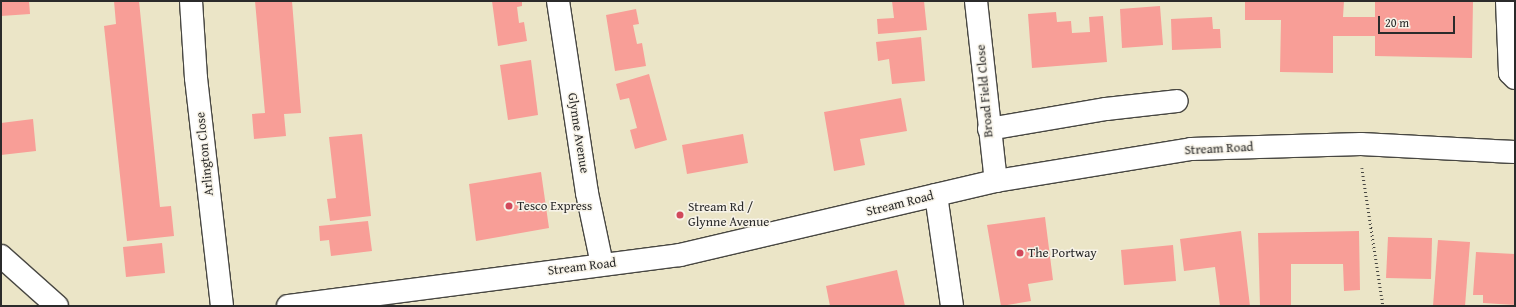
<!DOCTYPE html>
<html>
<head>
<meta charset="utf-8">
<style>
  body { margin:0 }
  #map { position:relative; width:1516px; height:307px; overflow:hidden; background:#ebe5c7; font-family:"Gentium Book Plus",serif }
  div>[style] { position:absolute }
  .building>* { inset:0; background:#f89e97 }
  .path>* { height:2.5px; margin-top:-1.25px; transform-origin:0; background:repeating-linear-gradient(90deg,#484742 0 1px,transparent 0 4px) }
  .roads { filter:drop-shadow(1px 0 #484742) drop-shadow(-1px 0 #484742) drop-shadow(0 1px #484742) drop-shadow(0 -1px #484742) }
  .minor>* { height:22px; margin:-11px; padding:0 11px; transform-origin:11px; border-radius:11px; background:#fff }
  .highway>* { height:22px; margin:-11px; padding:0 11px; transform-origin:11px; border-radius:11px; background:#fff }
  .dots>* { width:11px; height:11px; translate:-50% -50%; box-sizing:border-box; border:2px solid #f7f3e8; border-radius:50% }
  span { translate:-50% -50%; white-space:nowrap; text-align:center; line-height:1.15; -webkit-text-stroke:3px #f7f3e8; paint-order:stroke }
  .street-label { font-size:13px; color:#2b2b2b }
  .poi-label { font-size:13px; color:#2b2b2b }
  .left { translate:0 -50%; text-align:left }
  .frame { position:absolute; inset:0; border:2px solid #2b2b2b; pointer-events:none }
  .scale { position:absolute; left:1378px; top:16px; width:77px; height:18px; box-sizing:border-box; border:2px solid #2b2b2b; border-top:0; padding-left:5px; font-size:12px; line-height:14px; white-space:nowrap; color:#2b2b2b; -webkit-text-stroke:3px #f7f3e8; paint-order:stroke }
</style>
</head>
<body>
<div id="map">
  <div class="building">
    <i style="clip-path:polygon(1px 1px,29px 1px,30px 14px,1px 16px)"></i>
    <i style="clip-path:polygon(114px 1px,139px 1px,160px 207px,171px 206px,174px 236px,127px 241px,104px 26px,116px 24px)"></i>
    <i style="clip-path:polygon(255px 1px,292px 1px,301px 113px,284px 114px,286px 136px,254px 139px,252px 114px,265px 113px)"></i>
    <i style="clip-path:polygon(492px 1px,522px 1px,522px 6px,517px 7px,519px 23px,524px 22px,527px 41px,498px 46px)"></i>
    <i style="clip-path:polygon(892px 1px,924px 1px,927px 30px,878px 34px,877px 19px,894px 18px)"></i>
    <i style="clip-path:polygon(1245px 1px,1344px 1px,1343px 17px,1375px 17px,1375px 1px,1473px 1px,1472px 58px,1375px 56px,1375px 36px,1333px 36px,1333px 73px,1280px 72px,1281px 20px,1245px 20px)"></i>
    <i style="clip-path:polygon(1160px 6px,1163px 45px,1122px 48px,1120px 9px)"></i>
    <i style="clip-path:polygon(636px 9px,639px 24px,633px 25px,637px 44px,642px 43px,646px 66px,615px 71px,606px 15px)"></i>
    <i style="clip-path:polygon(1056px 12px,1057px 22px,1071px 21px,1072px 33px,1090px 32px,1089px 17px,1103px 16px,1107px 62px,1032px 68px,1028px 14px)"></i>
    <i style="clip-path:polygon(1212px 17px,1213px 29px,1220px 29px,1221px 48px,1172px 50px,1171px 19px)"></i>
    <i style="clip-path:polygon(921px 37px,925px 81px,892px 84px,889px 59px,878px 61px,876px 42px)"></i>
    <i style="clip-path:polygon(531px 60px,538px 115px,508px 120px,500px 65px)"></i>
    <i style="clip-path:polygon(649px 74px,667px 140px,635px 149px,630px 130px,637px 128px,629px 98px,620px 100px,616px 84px)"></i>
    <i style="clip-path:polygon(901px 98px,907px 131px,860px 139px,865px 165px,834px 171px,824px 112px)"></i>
    <i style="clip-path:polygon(33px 119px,36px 151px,1px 155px,1px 123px)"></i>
    <i style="clip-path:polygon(362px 134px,371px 216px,330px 221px,327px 199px,336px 198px,329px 137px)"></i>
    <i style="clip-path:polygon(743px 134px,748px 163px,687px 174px,682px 145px)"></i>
    <i style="clip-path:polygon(541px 172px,549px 228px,476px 241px,469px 184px)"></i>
    <i style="clip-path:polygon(1045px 217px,1053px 280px,1028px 284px,1031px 301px,1001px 306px,987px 225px)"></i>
    <i style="clip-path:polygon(368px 221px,372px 251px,331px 256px,329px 240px,320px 241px,319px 226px)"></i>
    <i style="clip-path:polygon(1241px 231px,1250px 306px,1220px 306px,1215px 267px,1184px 271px,1180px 239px)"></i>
    <i style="clip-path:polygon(1359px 231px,1360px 290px,1344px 291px,1343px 264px,1291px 264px,1291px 306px,1260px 306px,1258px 233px)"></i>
    <i style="clip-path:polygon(1388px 237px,1432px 238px,1431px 279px,1386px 278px)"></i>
    <i style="clip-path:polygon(1438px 240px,1470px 242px,1465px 306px,1433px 306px)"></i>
    <i style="clip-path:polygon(162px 243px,165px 273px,126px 277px,123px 247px)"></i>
    <i style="clip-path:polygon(1173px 245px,1176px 281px,1124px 285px,1121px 250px)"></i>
    <i style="clip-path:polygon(1476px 252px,1515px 254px,1515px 305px,1483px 303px,1483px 295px,1473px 295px)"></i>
    <i style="clip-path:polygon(897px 270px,905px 306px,830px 306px,826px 286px)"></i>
  </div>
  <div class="path">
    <i style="left:1362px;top:168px;width:140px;rotate:81.3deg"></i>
  </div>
  <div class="roads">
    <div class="minor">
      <i style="left:191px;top:1px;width:77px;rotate:86.3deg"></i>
      <i style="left:196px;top:78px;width:229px;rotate:83.5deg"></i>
      <i style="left:558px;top:1px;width:194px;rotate:81.4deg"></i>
      <i style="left:587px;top:193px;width:73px;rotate:78.1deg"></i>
      <i style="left:976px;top:1px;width:181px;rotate:83.7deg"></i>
      <i style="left:1507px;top:1px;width:72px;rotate:87.6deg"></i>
      <i style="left:1510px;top:73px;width:7px;rotate:45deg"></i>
      <i style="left:989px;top:129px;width:119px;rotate:-9.7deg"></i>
      <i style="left:1106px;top:109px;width:71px;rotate:-6.4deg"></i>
      <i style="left:936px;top:195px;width:112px;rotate:81.8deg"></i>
      <i style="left:1px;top:256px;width:75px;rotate:41.8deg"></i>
    </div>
    <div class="highway">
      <i style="left:288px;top:306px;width:395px;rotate:-7.4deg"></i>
      <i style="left:680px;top:255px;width:325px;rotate:-13.2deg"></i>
      <i style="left:996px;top:181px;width:198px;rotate:-9.3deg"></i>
      <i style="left:1191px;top:149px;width:170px;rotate:-1.7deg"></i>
      <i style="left:1361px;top:144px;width:154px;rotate:3deg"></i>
    </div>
  </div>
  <div class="dots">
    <i style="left:509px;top:206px;background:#d1495b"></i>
    <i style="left:680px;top:215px;background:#d1495b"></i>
    <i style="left:1020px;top:253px;background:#d1495b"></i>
  </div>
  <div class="street-label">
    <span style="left:985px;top:91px;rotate:-95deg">Broad Field Close</span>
    <span style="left:578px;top:133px;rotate:81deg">Glynne Avenue</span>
    <span style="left:1219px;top:149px;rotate:-3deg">Stream Road</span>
    <span style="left:205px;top:154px;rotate:-96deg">Arlington Close</span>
    <span style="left:900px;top:204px;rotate:-14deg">Stream Road</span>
    <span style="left:582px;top:267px;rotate:-7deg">Stream Road</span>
  </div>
  <div class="poi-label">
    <span class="left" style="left:517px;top:206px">Tesco Express</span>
    <span class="left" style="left:688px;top:215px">Stream Rd /<br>Glynne Avenue</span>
    <span class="left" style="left:1028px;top:253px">The Portway</span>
  </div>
  <div class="frame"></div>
  <div class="scale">20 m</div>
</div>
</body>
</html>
